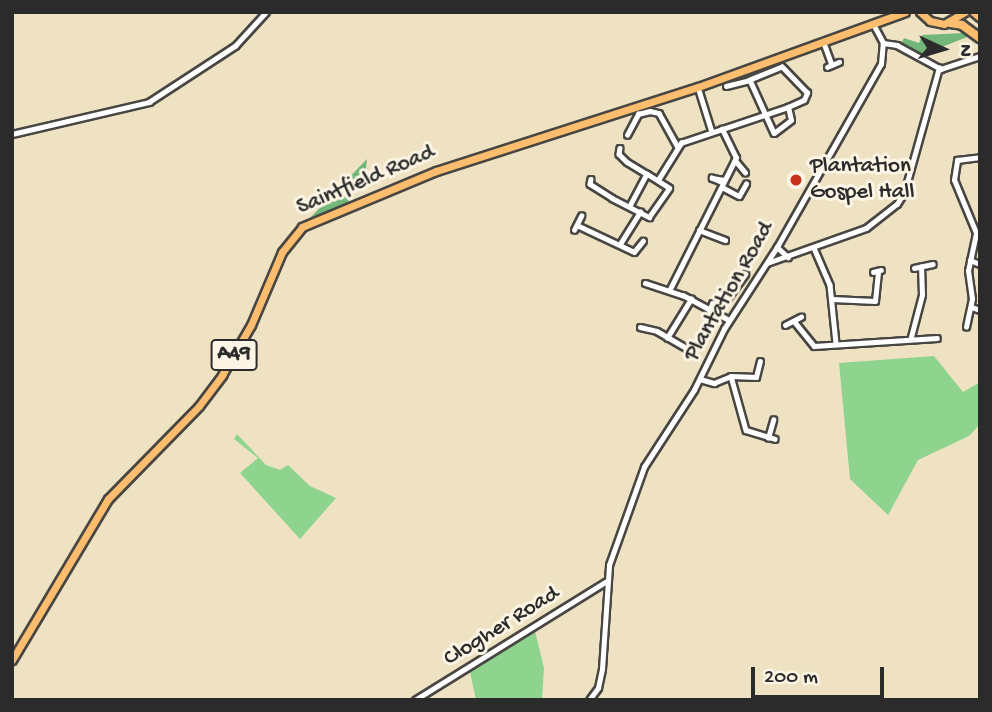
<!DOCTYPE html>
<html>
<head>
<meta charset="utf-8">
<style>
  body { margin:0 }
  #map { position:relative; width:992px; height:712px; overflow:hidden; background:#eee2c2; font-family:"Gochi Hand",sans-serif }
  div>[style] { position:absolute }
  .green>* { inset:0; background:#8ed48e }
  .forest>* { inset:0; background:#72b679 }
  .roads { filter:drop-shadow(2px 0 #484642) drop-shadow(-2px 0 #484642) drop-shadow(0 2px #484642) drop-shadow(0 -2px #484642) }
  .street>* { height:4.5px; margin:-2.25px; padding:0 2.25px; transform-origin:2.25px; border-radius:2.25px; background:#fff }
  .primary>* { height:7px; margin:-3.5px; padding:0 3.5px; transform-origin:3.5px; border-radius:3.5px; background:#fcbd6f }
  .highway>* { height:8px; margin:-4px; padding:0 4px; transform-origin:4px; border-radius:4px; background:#fcbd6f }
  .dots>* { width:19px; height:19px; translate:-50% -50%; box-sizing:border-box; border:4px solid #fcf5e5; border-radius:50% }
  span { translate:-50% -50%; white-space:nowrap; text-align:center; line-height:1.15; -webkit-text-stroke:6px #fcf5e5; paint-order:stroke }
  .shield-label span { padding:2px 5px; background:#fcf5e5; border:2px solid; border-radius:5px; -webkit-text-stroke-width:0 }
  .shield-label { font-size:21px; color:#2b2b2b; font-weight:700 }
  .poi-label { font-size:23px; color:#2b2b2b }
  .left { translate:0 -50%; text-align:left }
  .street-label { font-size:23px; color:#2b2b2b }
  .frame { position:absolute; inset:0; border:14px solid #2b2b2b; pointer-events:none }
  .north { position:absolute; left:908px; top:14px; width:70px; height:70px; -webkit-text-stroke:5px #fcf5e5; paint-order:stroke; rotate:94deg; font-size:19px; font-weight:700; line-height:28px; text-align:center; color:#2b2b2b }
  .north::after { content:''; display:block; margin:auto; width:24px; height:32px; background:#2b2b2b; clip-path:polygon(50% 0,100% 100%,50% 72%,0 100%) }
  .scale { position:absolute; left:751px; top:667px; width:133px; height:32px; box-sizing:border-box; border:4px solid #2b2b2b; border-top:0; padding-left:9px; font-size:21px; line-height:24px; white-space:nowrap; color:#2b2b2b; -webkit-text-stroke:5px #fcf5e5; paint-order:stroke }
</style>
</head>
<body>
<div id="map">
  <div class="green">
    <i style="clip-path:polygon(934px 356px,963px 392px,980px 382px,980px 424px,969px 436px,918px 460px,888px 515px,850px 479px,839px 363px)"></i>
    <i style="clip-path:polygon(237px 434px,266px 465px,280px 470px,288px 465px,310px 486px,336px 498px,300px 539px,240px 473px,258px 458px,234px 439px)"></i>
    <i style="clip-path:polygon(535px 631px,544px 668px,542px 700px,476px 700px,470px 672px)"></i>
  </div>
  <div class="forest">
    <i style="clip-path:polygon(964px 33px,967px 37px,922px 55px,901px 44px,904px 38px,919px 43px,922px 35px)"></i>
    <i style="clip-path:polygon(367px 159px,365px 176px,350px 191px,348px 204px,310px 218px)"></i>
  </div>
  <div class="roads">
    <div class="street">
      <i style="left:824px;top:43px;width:23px;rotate:70deg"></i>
      <i style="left:883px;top:43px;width:14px;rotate:8deg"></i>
      <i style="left:897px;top:45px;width:50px;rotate:28.6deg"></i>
      <i style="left:941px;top:69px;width:41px;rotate:-18.4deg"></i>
      <i style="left:827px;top:67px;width:13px;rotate:-23deg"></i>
      <i style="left:726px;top:86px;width:25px;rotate:-14deg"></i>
      <i style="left:750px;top:80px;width:58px;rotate:65.6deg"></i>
      <i style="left:774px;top:133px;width:21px;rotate:-37deg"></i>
      <i style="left:791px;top:120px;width:13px;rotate:-103deg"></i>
      <i style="left:698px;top:87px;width:47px;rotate:72.7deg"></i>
      <i style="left:12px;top:134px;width:141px;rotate:-13.1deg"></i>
      <i style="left:149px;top:102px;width:103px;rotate:-33.1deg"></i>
      <i style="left:235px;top:46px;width:46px;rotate:-47.6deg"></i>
      <i style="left:627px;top:135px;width:24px;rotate:-62deg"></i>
      <i style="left:638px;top:114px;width:12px;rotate:-14deg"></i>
      <i style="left:650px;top:111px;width:9px;rotate:13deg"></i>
      <i style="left:659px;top:113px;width:38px;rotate:61deg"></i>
      <i style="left:620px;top:148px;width:6px;rotate:99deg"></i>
      <i style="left:619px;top:154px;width:11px;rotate:45deg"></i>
      <i style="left:627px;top:162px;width:23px;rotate:31deg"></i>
      <i style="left:735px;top:160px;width:16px;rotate:50deg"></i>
      <i style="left:591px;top:179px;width:5px;rotate:101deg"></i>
      <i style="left:590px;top:184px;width:26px;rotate:32deg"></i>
      <i style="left:612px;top:198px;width:42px;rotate:27.2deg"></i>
      <i style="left:649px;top:217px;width:35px;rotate:-55deg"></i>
      <i style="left:669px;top:188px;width:26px;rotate:-148deg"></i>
      <i style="left:647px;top:174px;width:36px;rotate:118deg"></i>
      <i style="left:658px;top:180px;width:44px;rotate:-58.1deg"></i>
      <i style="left:681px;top:143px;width:113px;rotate:-18.6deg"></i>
      <i style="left:788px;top:107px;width:17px;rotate:-24deg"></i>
      <i style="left:804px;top:100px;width:8px;rotate:-67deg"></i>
      <i style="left:807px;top:93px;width:36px;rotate:-134deg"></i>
      <i style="left:782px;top:67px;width:35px;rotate:158deg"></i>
      <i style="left:723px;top:183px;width:12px;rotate:-156deg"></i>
      <i style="left:712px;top:178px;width:12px;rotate:9deg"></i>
      <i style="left:722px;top:187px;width:19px;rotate:28deg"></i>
      <i style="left:739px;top:196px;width:14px;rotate:-60deg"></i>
      <i style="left:577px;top:225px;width:63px;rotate:25.3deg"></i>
      <i style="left:634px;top:252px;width:14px;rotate:-51deg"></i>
      <i style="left:574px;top:230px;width:16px;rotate:-63deg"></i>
      <i style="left:699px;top:230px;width:28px;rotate:21deg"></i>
      <i style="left:620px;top:244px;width:38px;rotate:-58deg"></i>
      <i style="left:777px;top:247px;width:15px;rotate:42deg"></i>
      <i style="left:814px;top:248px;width:40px;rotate:66.6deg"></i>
      <i style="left:830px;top:285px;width:58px;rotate:84.1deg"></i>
      <i style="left:970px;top:260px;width:11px;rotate:22deg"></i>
      <i style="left:767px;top:263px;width:105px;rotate:-19.5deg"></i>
      <i style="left:866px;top:228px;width:39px;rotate:-38deg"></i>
      <i style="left:897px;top:204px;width:13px;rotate:-58deg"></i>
      <i style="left:904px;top:193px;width:130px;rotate:-74.4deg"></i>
      <i style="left:914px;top:268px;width:19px;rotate:-12deg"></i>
      <i style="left:873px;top:272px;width:8px;rotate:-14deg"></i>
      <i style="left:645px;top:283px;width:40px;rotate:18deg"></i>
      <i style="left:683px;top:295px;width:52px;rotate:28.5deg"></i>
      <i style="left:670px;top:289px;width:147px;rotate:-63.3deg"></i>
      <i style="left:736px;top:158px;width:32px;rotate:-116deg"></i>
      <i style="left:832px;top:299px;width:43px;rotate:2.7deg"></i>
      <i style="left:875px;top:301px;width:29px;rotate:-84deg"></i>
      <i style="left:971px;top:307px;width:9px;rotate:18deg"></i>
      <i style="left:709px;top:311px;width:8px;rotate:-67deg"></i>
      <i style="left:712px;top:304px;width:16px;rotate:-18deg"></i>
      <i style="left:727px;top:299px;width:31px;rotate:-54deg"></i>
      <i style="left:794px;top:321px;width:32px;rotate:51deg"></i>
      <i style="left:814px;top:346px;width:123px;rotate:-3.7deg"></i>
      <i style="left:785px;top:325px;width:18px;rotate:-27deg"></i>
      <i style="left:640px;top:327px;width:17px;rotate:13deg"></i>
      <i style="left:657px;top:331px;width:39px;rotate:30deg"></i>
      <i style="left:966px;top:327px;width:29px;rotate:-78deg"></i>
      <i style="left:972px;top:299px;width:28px;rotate:-98deg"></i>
      <i style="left:968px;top:271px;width:39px;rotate:-78deg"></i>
      <i style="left:976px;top:233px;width:57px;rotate:-112.5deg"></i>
      <i style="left:954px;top:180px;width:20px;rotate:-81deg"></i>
      <i style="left:957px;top:160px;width:23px;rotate:-7deg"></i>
      <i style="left:911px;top:337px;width:43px;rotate:-75.3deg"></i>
      <i style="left:922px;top:295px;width:28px;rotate:-92deg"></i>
      <i style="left:667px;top:338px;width:46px;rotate:-58.4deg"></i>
      <i style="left:731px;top:376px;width:56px;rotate:74.5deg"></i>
      <i style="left:746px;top:430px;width:30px;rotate:17deg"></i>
      <i style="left:700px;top:379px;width:15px;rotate:16deg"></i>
      <i style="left:714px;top:383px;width:18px;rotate:-22deg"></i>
      <i style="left:731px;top:376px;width:25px;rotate:2deg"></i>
      <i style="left:756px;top:377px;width:16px;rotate:-76deg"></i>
      <i style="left:768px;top:438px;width:19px;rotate:-74deg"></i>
      <i style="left:415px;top:700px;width:224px;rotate:-31.8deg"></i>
      <i style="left:589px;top:700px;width:15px;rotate:-53deg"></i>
      <i style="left:598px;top:688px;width:19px;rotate:-78deg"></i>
      <i style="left:602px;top:669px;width:104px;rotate:-86.1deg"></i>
      <i style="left:609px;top:565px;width:104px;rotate:-70.3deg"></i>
      <i style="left:644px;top:467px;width:92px;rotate:-57deg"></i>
      <i style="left:694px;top:390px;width:68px;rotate:-63.8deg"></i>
      <i style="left:724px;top:329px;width:98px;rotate:-57.1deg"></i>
      <i style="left:777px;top:247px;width:210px;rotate:-60.4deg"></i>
      <i style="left:881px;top:64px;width:21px;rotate:-85deg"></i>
      <i style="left:883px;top:43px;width:21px;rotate:-118deg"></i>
    </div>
    <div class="primary">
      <i style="left:920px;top:12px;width:13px;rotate:42deg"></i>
      <i style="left:930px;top:21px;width:14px;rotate:12deg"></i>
      <i style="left:944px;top:24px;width:24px;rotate:-30deg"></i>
      <i style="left:12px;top:660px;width:187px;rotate:-59.2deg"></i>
      <i style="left:108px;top:499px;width:130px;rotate:-45.6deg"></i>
      <i style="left:199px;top:406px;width:39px;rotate:-53deg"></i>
      <i style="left:222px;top:375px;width:58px;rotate:-59.9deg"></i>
      <i style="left:251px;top:325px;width:79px;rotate:-67deg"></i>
      <i style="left:282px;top:252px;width:32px;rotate:-51deg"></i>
      <i style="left:302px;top:227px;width:145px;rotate:-22.7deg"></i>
      <i style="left:436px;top:171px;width:275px;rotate:-17.8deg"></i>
      <i style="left:698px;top:87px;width:220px;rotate:-19.9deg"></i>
    </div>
    <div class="highway">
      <i style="left:974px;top:12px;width:8px;rotate:40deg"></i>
      <i style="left:950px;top:23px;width:12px;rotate:9deg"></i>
      <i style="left:962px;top:25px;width:22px;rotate:36deg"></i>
    </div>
  </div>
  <div class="dots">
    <i style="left:796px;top:180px;background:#c8321e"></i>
  </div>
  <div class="shield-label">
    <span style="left:234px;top:355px">A49</span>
  </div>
  <div class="poi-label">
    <span class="left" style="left:810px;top:180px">Plantation<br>Gospel Hall</span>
  </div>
  <div class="street-label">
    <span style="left:366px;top:181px;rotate:-23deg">Saintfield Road</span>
    <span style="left:730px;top:292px;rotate:-60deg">Plantation Road</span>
    <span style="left:502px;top:627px;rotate:-32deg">Clogher Road</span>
  </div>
  <div class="frame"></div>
  <div class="north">N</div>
  <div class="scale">200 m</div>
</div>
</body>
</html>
